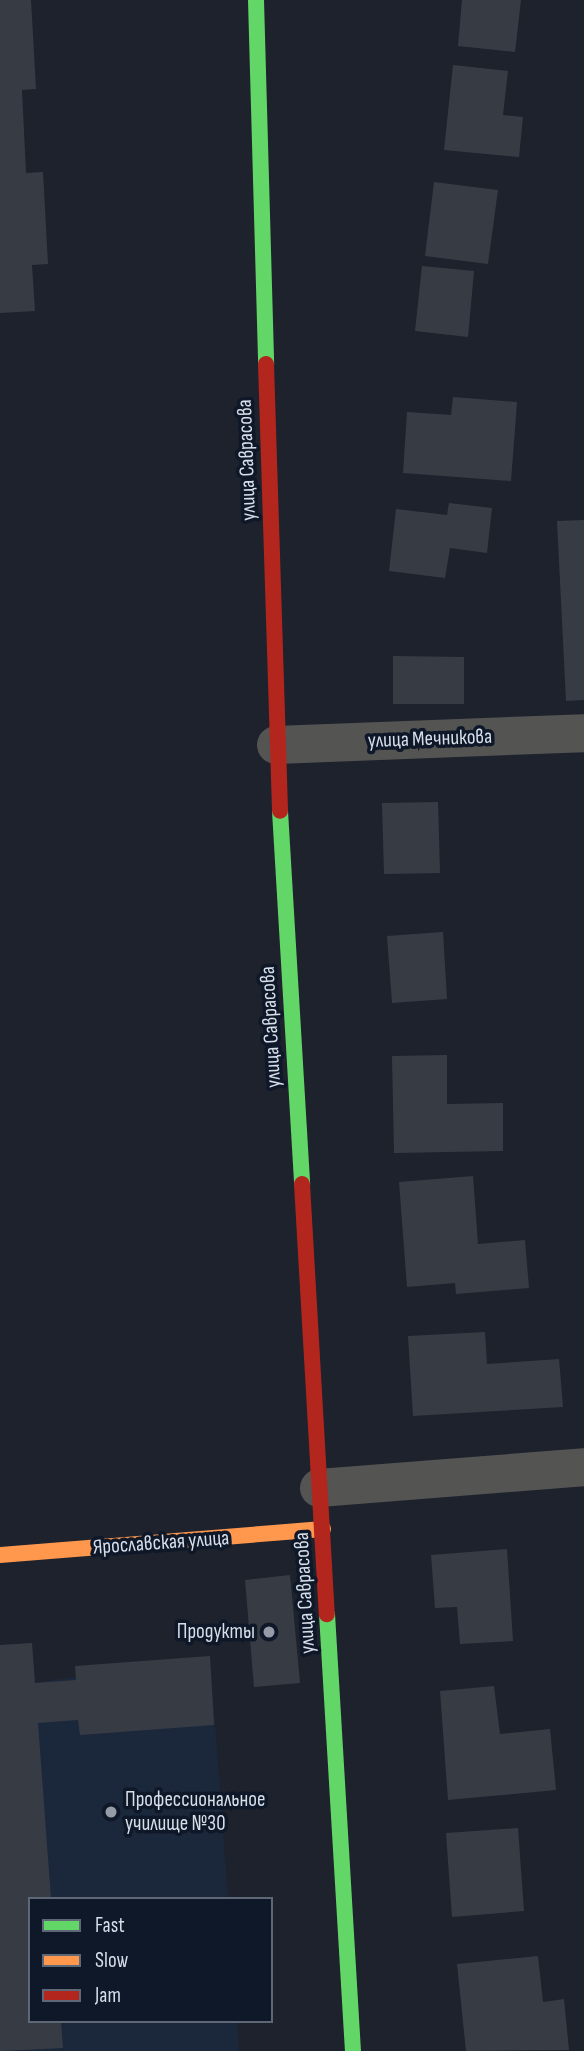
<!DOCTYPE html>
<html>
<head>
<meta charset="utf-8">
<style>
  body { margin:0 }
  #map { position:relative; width:584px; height:2051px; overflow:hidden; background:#1d222c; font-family:"Sofia Sans Condensed",sans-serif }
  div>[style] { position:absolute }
  .built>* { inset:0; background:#1b283c }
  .building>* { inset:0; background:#373c44 }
  .street>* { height:38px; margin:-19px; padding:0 19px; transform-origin:19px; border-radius:19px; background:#545452 }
  .fast>* { height:16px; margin:-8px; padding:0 8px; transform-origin:8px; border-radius:8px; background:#63d668 }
  .slow>* { height:16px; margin:-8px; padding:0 8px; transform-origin:8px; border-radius:8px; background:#ff974d }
  .jam>* { height:16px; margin:-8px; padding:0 8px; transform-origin:8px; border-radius:8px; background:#b3261e }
  .dots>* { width:19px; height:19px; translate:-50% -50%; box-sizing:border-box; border:4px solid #0e1828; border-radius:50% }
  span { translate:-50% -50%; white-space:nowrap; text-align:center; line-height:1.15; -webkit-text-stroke:7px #0e1828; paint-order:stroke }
  .street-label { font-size:21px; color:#d6dee9 }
  .poi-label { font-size:21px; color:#d6dee9 }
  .right { translate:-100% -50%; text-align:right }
  .left { translate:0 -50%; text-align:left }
  .legend { position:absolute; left:28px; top:1897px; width:245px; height:126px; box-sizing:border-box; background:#0e1828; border:2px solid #5e6775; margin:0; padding:9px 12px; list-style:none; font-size:21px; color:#d6dee9 }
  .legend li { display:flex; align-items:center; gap:14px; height:35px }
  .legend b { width:35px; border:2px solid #5e6775 }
</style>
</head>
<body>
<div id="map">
  <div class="built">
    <i style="clip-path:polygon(32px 1643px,35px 1683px,210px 1656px,228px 1899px,30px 1899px,30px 2021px,237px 2021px,239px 2051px,0 2051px,0 1645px)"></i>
  </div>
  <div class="building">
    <i style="clip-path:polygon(0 0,31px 0,36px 89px,22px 90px,26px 173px,43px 172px,48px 264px,32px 265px,35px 311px,0 313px)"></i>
    <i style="clip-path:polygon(462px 0,521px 0,515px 52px,458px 46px)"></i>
    <i style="clip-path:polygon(453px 65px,508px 71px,503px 115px,523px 117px,519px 157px,444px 150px)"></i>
    <i style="clip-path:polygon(434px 182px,498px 190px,488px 264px,425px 256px)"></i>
    <i style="clip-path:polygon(422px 266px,474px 271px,468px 337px,415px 331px)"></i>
    <i style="clip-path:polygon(453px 397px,517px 402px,511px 481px,403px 473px,407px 412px,451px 415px)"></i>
    <i style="clip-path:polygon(449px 503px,492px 508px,487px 553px,450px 548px,445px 578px,389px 571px,396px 509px,447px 515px)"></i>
    <i style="clip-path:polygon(584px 520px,584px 700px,566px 701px,557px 521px)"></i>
    <i style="clip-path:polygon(393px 656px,464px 657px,464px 704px,393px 704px)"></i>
    <i style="clip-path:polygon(438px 802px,440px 873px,384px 874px,382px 803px)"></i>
    <i style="clip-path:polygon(443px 932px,447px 999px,392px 1003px,387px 936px)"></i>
    <i style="clip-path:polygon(447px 1055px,447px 1104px,503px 1103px,503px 1151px,394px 1153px,392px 1056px)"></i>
    <i style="clip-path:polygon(473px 1176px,478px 1244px,525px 1240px,529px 1288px,456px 1294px,455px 1283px,407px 1287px,399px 1182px)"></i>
    <i style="clip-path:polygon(485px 1332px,487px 1364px,559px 1359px,563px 1407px,413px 1416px,408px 1336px)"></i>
    <i style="clip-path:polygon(507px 1549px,513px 1641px,460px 1644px,457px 1607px,435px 1608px,431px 1555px)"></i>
    <i style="clip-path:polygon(290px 1575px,300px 1683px,254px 1687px,245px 1580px)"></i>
    <i style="clip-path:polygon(32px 1643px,35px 1683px,76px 1680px,75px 1666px,210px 1656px,214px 1725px,80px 1735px,78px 1720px,38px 1723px,51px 1899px,30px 1899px,30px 2021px,61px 2021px,63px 2048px,0 2051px,0 1645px)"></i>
    <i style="clip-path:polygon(494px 1686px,500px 1734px,550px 1729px,556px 1790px,448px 1800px,440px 1691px)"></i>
    <i style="clip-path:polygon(518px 1828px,524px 1911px,452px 1917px,446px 1833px)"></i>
    <i style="clip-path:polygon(538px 1956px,543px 2002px,564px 1999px,569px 2050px,466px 2051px,457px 1964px)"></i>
  </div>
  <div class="street">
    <i style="left:276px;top:745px;width:308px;rotate:-2.2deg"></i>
    <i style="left:319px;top:1488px;width:266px;rotate:-4.5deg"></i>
  </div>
  <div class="fast">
    <i style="left:256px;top:0;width:364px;rotate:88.4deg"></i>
    <i style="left:280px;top:811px;width:374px;rotate:86.6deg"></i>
    <i style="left:327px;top:1614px;width:438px;rotate:86.6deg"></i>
  </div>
  <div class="slow">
    <i style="left:0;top:1555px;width:324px;rotate:-4.6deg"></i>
  </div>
  <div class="jam">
    <i style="left:266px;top:364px;width:447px;rotate:88.2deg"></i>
    <i style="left:302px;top:1184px;width:431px;rotate:86.7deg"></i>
  </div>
  <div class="dots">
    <i style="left:269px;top:1632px;background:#959ca7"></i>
    <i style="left:111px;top:1812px;background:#959ca7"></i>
  </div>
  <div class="street-label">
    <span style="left:247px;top:460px;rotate:-92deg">улица Саврасова</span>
    <span style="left:430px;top:739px;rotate:-2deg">улица Мечникова</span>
    <span style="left:271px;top:1027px;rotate:-93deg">улица Саврасова</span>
    <span style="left:161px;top:1543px;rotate:-4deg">Ярославская улица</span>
    <span style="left:305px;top:1593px;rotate:-93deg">улица Саврасова</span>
  </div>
  <div class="poi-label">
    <span class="right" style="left:255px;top:1632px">Продукты</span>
    <span class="left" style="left:125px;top:1812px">Профессиональное<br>училище №30</span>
  </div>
  <ul class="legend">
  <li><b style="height:9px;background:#63d668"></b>Fast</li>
  <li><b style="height:9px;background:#ff974d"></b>Slow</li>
  <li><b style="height:9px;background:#b3261e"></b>Jam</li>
  </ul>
</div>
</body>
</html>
